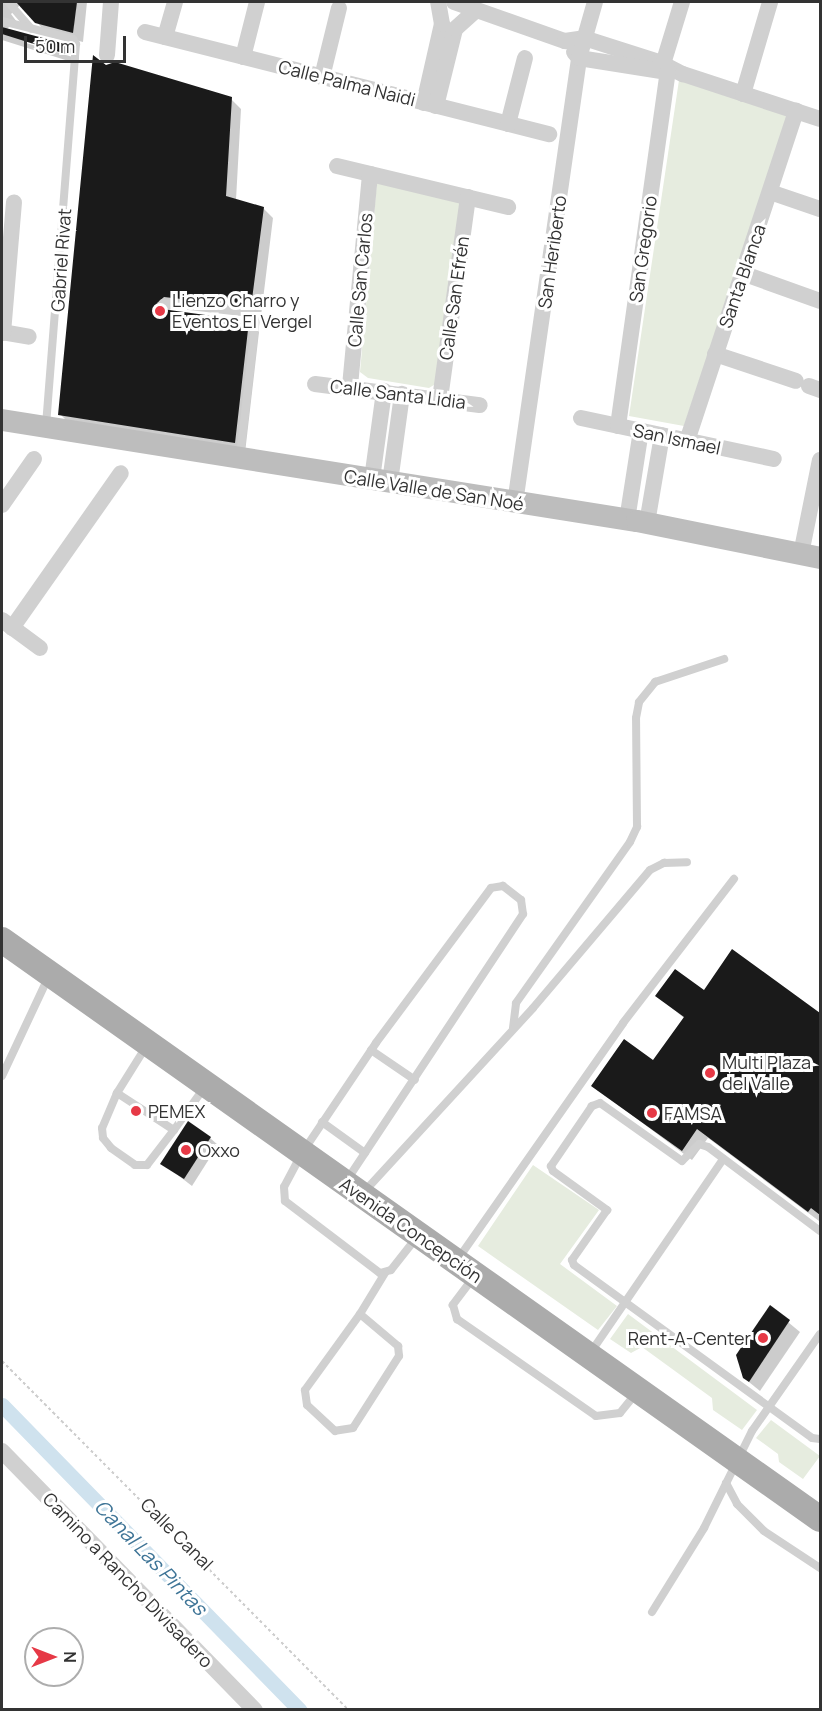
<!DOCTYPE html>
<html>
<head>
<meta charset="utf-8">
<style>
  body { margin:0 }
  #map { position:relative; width:822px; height:1711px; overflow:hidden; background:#fff; font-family:Manrope,sans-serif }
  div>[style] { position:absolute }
  .green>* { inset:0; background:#e6ecdf }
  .shadow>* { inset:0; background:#0003 }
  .canal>* { height:15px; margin:-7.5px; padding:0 7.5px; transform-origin:7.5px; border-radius:7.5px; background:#cfe2ee }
  .building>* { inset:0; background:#1a1a1a }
  .path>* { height:2px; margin-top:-1px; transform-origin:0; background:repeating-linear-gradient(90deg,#cdcdcd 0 3px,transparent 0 6px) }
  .lane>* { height:8px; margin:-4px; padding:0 4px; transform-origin:4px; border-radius:4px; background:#d0d0d0 }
  .street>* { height:16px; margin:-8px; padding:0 8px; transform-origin:8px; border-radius:8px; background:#d0d0d0 }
  .secondary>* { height:22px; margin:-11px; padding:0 11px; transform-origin:11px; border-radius:11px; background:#bdbdbd }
  .primary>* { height:26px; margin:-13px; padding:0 13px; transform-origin:13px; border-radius:13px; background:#ababab }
  .dots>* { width:16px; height:16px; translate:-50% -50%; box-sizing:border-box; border:3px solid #fff; border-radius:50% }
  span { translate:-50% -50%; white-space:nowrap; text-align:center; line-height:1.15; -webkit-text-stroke:6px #fff; paint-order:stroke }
  .street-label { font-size:18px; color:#333 }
  .poi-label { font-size:18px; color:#333 }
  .left { translate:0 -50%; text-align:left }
  .right { translate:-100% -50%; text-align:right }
  .water-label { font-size:20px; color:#3f7597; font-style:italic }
  .frame { position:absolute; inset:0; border:3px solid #333; pointer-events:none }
  .north { position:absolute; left:24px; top:1627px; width:60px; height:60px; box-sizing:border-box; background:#fff; border:2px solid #adadad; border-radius:50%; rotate:90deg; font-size:16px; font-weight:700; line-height:24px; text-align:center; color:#333 }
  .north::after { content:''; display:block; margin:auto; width:21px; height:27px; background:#e63946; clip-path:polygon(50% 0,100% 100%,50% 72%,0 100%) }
  .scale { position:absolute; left:24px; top:36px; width:102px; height:27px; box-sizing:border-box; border:3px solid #333; border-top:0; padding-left:8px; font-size:18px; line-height:21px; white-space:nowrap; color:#333; -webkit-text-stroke:4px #fff; paint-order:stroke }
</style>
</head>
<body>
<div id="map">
  <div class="green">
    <i style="clip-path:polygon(679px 80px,788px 115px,684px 426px,629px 416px)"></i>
    <i style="clip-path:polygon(377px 182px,461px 203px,437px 383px,429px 388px,368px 378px,360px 372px)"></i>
    <i style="clip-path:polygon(533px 1165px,599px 1210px,560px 1264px,617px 1306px,598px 1330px,478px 1246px)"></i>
    <i style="clip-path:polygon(628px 1314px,757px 1410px,742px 1430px,713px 1410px,712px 1398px,642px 1347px,631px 1353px,610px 1339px)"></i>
    <i style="clip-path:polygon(771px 1420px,820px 1456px,803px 1479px,779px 1462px,778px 1454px,756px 1438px)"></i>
  </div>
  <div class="shadow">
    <i style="clip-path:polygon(evenodd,2px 2px,87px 2px,83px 42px,47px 33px,20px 5px,11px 14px,20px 26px,12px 24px,6px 30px,68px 46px,79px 56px,78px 64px,2px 40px,2px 2px,27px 41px,76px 55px,76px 58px,26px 43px,27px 41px)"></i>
    <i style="clip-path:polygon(105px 67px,231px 99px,241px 109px,236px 200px,263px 208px,273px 218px,261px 316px,174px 306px,168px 312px,249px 322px,259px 332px,245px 453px,70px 424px,60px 414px)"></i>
    <i style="clip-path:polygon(733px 951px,820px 1015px,819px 1221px,708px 1138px,692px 1160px,593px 1086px,654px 1062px,684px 1018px,657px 996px,704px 992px)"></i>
    <i style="clip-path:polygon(210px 1138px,218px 1145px,192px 1186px,162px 1163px)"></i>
    <i style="clip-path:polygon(771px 1308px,800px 1332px,760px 1391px,744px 1378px)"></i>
  </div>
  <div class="canal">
    <i style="left:2px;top:1405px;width:426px;rotate:45.7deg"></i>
  </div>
  <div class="building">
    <i style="clip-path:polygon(16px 2px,77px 2px,73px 33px,35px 23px)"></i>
    <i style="clip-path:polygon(2px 27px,69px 45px,69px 55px,2px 34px)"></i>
    <i style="clip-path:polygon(93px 55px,106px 65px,115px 62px,232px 97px,226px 196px,264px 207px,251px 307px,164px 297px,157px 303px,162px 309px,249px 321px,235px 443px,58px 415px)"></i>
    <i style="clip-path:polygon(732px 949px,820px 1013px,820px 1215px,811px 1208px,808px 1212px,697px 1129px,682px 1151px,591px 1086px,624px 1039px,653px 1060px,684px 1017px,655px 996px,675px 969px,704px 990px)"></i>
    <i style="clip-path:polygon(188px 1121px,211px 1137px,184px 1179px,160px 1164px)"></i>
    <i style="clip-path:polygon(770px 1305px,790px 1320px,749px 1382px,743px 1378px,736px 1355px)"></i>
  </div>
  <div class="path">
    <i style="left:2px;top:1361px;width:492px;rotate:45.2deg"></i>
  </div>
  <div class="lane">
    <i style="left:8px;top:2px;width:35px;rotate:49deg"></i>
    <i style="left:2px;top:21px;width:73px;rotate:14.2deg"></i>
    <i style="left:73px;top:39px;width:6px;rotate:59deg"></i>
    <i style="left:76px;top:44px;width:384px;rotate:94.5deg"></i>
    <i style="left:163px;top:303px;width:88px;rotate:6.6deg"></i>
    <i style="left:250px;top:313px;width:8px;rotate:40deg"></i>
    <i style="left:256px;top:318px;width:139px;rotate:96.6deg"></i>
    <i style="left:513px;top:1028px;width:25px;rotate:-83deg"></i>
    <i style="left:516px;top:1003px;width:197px;rotate:-54.7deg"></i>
    <i style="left:630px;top:842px;width:17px;rotate:-65deg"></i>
    <i style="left:637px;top:827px;width:109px;rotate:-90.5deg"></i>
    <i style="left:636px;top:718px;width:16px;rotate:-79deg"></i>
    <i style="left:639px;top:702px;width:26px;rotate:-51deg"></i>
    <i style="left:655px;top:682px;width:73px;rotate:-18.4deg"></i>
    <i style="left:147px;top:1045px;width:57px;rotate:122deg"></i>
    <i style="left:117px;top:1093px;width:68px;rotate:33deg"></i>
    <i style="left:174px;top:1130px;width:52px;rotate:-54.5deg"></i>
    <i style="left:371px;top:1050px;width:53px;rotate:34.3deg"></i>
    <i style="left:2px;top:1076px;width:108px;rotate:-64.9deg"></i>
    <i style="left:117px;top:1093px;width:38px;rotate:113deg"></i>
    <i style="left:102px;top:1128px;width:10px;rotate:84deg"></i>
    <i style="left:103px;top:1138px;width:13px;rotate:51deg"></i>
    <i style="left:111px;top:1148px;width:29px;rotate:35deg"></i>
    <i style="left:135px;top:1165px;width:12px"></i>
    <i style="left:147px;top:1165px;width:44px;rotate:-52.4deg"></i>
    <i style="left:322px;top:1122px;width:53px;rotate:35.8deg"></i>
    <i style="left:347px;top:1180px;width:319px;rotate:-56.5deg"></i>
    <i style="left:523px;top:914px;width:14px;rotate:-98deg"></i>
    <i style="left:521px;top:900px;width:23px;rotate:-142deg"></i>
    <i style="left:503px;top:886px;width:12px;rotate:171deg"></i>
    <i style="left:491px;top:888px;width:193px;rotate:126.6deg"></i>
    <i style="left:376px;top:1043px;width:133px;rotate:123.9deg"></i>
    <i style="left:302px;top:1153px;width:38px;rotate:118deg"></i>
    <i style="left:284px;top:1187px;width:14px;rotate:86deg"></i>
    <i style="left:285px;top:1201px;width:119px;rotate:37.2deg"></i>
    <i style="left:380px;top:1273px;width:11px;rotate:-15deg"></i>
    <i style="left:391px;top:1270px;width:42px;rotate:-51.8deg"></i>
    <i style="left:363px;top:1193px;width:251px;rotate:-47.4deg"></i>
    <i style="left:533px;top:1008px;width:181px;rotate:-49.7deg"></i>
    <i style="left:650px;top:870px;width:16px;rotate:-27deg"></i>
    <i style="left:664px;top:863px;width:23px;rotate:-2deg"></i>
    <i style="left:820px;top:1231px;width:140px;rotate:-143.1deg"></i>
    <i style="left:708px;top:1147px;width:9px;rotate:-162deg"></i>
    <i style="left:699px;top:1144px;width:24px;rotate:135deg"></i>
    <i style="left:682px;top:1161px;width:100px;rotate:-144.7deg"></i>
    <i style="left:600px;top:1103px;width:9px;rotate:159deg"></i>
    <i style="left:592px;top:1106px;width:73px;rotate:124.3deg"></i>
    <i style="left:551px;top:1166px;width:5px;rotate:68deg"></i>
    <i style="left:553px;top:1171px;width:67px;rotate:35.8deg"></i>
    <i style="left:607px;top:1210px;width:61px;rotate:125deg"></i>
    <i style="left:572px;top:1260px;width:5px;rotate:68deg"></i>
    <i style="left:574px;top:1265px;width:294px;rotate:36deg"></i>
    <i style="left:812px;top:1438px;width:8px;rotate:7deg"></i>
    <i style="left:458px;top:1259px;width:288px;rotate:-55deg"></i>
    <i style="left:623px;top:1023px;width:182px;rotate:-52.4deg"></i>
    <i style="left:473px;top:1278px;width:34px;rotate:127deg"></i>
    <i style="left:453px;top:1305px;width:15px;rotate:74deg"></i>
    <i style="left:457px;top:1319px;width:169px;rotate:34.9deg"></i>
    <i style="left:596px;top:1416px;width:24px;rotate:-7deg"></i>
    <i style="left:620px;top:1413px;width:27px;rotate:-51deg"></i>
    <i style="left:360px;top:1314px;width:50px;rotate:40.1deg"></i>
    <i style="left:398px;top:1346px;width:10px;rotate:84deg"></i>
    <i style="left:399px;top:1356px;width:85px;rotate:122.6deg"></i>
    <i style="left:353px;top:1428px;width:18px;rotate:171deg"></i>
    <i style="left:335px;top:1431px;width:38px;rotate:-137deg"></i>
    <i style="left:307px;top:1405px;width:15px;rotate:-98deg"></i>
    <i style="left:305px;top:1390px;width:94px;rotate:-54.1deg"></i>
    <i style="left:360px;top:1314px;width:48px;rotate:-58.6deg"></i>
    <i style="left:591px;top:1352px;width:234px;rotate:-55.6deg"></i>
    <i style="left:726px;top:1483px;width:24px;rotate:62deg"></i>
    <i style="left:737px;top:1504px;width:38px;rotate:45deg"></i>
    <i style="left:764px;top:1531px;width:67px;rotate:33.5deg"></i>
    <i style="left:652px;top:1612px;width:99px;rotate:-58.2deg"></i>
    <i style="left:704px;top:1528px;width:108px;rotate:-63.7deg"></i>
    <i style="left:752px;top:1431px;width:118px;rotate:-55deg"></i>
  </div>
  <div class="street">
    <i style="left:454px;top:2px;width:118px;rotate:19.4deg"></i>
    <i style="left:565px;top:41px;width:19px;rotate:-9deg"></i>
    <i style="left:584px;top:38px;width:79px;rotate:17.7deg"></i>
    <i style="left:659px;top:62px;width:27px;rotate:27deg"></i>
    <i style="left:683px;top:74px;width:144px;rotate:18.2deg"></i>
    <i style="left:145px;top:32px;width:417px;rotate:14.2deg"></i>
    <i style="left:165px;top:37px;width:36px;rotate:-74deg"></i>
    <i style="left:574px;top:52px;width:8px;rotate:50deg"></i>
    <i style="left:579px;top:58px;width:83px;rotate:9deg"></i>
    <i style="left:107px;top:55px;width:53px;rotate:-85.7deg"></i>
    <i style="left:243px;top:57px;width:57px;rotate:-75.7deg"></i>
    <i style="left:663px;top:64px;width:65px;rotate:-73deg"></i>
    <i style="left:322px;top:77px;width:71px;rotate:-76.2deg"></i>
    <i style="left:743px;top:94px;width:96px;rotate:-73.6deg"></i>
    <i style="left:424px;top:103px;width:81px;rotate:-77.2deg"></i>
    <i style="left:442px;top:24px;width:22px;rotate:-100deg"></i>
    <i style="left:436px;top:106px;width:79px;rotate:-76.1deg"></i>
    <i style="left:455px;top:29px;width:27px;rotate:-42deg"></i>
    <i style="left:508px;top:124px;width:68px;rotate:-75.6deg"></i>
    <i style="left:337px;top:166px;width:176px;rotate:13.5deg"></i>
    <i style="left:770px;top:192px;width:53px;rotate:18.8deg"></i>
    <i style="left:742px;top:273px;width:83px;rotate:19.7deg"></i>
    <i style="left:2px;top:332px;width:27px;rotate:10deg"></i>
    <i style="left:3px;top:333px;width:131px;rotate:-85.2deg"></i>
    <i style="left:715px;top:354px;width:85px;rotate:18.4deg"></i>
    <i style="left:315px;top:384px;width:166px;rotate:7.3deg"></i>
    <i style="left:350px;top:386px;width:213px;rotate:-84.6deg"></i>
    <i style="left:809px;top:386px;width:12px;rotate:20deg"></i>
    <i style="left:440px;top:399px;width:204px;rotate:-82.1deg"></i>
    <i style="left:581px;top:418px;width:197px;rotate:12deg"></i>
    <i style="left:618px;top:426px;width:358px;rotate:-82deg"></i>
    <i style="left:687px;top:441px;width:348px;rotate:-71.7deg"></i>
    <i style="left:372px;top:479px;width:89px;rotate:-82.2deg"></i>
    <i style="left:390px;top:482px;width:89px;rotate:-82.2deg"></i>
    <i style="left:515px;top:503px;width:450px;rotate:-81.8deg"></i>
    <i style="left:579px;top:58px;width:58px;rotate:-74.1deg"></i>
    <i style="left:2px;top:505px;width:56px;rotate:-55.2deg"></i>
    <i style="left:627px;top:520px;width:90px;rotate:-81.1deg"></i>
    <i style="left:647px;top:523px;width:89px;rotate:-80.3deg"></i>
    <i style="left:801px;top:554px;width:96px;rotate:-78.6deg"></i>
    <i style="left:2px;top:620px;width:47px;rotate:36.4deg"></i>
    <i style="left:12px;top:628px;width:189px;rotate:-54.9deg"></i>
    <i style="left:2px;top:1451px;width:362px;rotate:45.7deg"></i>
  </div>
  <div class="secondary">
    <i style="left:2px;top:420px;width:643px;rotate:9.04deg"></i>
    <i style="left:637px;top:521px;width:187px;rotate:11.4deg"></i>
  </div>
  <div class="primary">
    <i style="left:2px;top:940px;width:1002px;rotate:35.29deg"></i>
  </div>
  <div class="dots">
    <i style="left:160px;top:311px;background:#e63946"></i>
    <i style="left:710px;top:1073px;background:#e63946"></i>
    <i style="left:136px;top:1111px;background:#e63946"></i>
    <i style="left:652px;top:1113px;background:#e63946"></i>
    <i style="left:186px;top:1150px;background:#e63946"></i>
    <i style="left:763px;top:1338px;background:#e63946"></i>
  </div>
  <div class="street-label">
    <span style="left:347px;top:83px;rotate:14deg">Calle Palma Naidi</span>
    <span style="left:643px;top:249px;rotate:-82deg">San Gregorio</span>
    <span style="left:552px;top:252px;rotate:-82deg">San Heriberto</span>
    <span style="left:61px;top:260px;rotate:-86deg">Gabriel Rivat</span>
    <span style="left:742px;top:276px;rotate:-71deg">Santa Blanca</span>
    <span style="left:360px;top:280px;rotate:-85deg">Calle San Carlos</span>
    <span style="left:454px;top:298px;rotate:-82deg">Calle San Efrén</span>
    <span style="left:398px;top:394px;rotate:7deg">Calle Santa Lidia</span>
    <span style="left:677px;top:439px;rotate:12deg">San Ismael</span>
    <span style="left:434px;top:490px;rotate:9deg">Calle Valle de San Noé</span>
    <span style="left:411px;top:1230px;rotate:35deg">Avenida Concepción</span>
    <span style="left:177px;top:1534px;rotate:45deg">Calle Canal</span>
    <span style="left:128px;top:1580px;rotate:46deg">Camino a Rancho Divisadero</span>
  </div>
  <div class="poi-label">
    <span class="left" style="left:172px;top:311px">Lienzo Charro y<br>Eventos El Vergel</span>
    <span class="left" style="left:722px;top:1073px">Multi Plaza<br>del Valle</span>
    <span class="left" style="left:148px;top:1111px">PEMEX</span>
    <span class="left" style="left:664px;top:1113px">FAMSA</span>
    <span class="left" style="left:198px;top:1150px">Oxxo</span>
    <span class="right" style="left:751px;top:1338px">Rent-A-Center</span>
  </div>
  <div class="water-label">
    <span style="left:151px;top:1557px;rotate:46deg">Canal Las Pintas</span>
  </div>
  <div class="frame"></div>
  <div class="north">N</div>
  <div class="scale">50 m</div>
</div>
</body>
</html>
